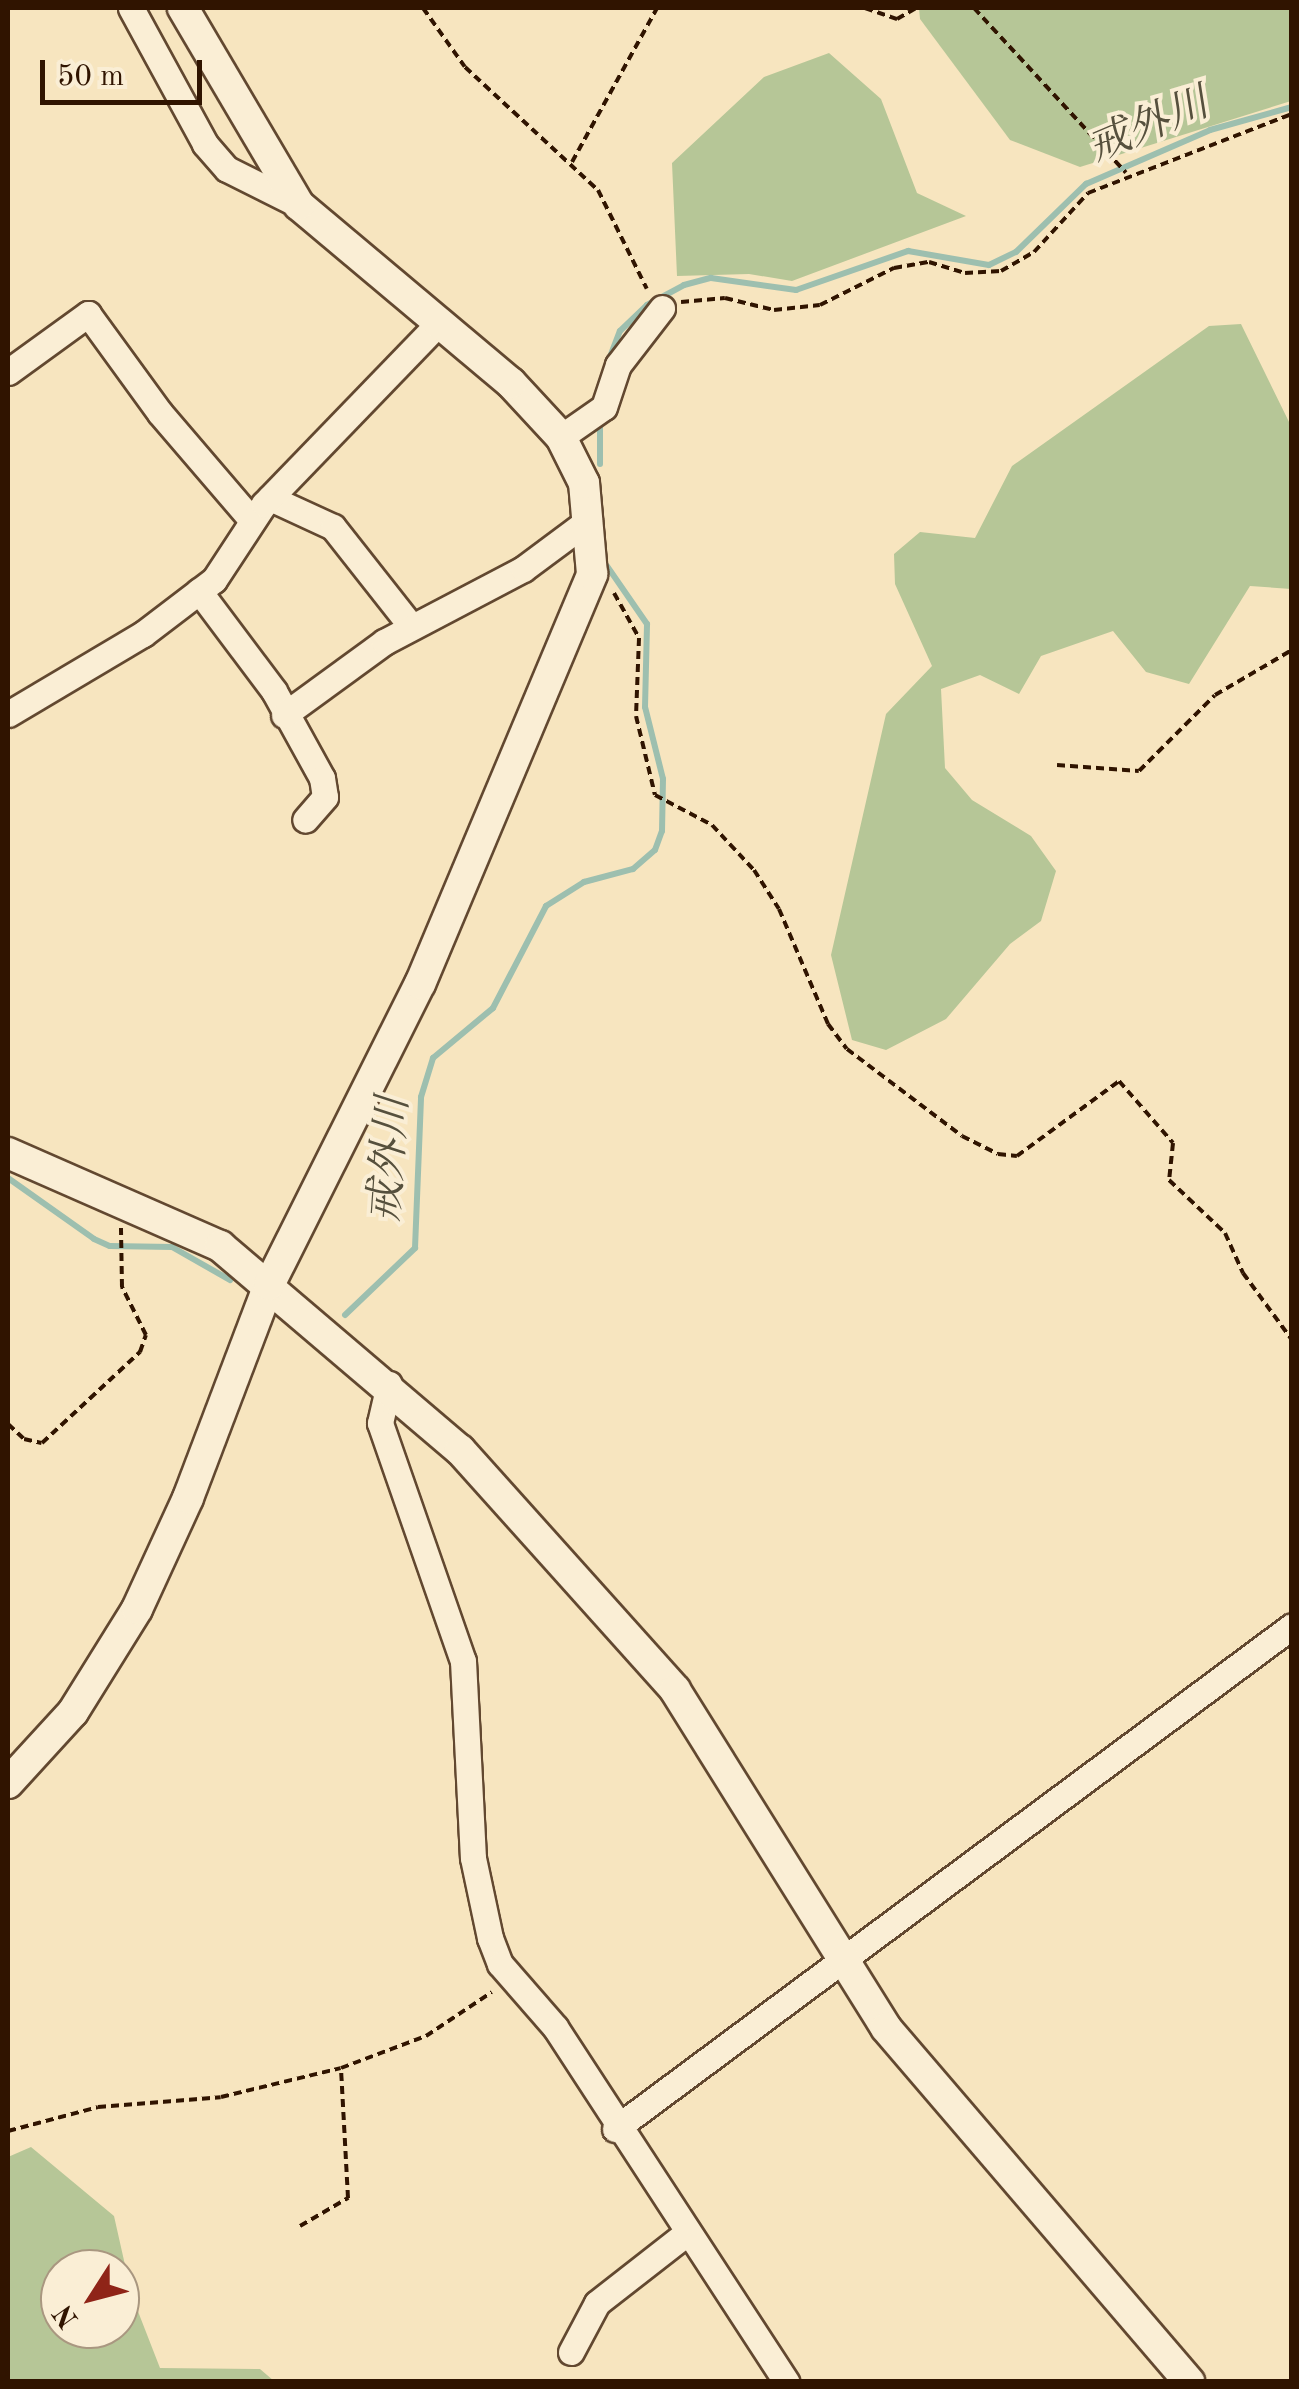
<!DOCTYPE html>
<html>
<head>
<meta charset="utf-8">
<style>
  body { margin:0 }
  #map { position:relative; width:1299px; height:2389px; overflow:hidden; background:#f7e5bf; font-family:"Old Standard TT","Noto Serif JP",serif }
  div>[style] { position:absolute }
  .green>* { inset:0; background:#b6c697 }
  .stream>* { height:6px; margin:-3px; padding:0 3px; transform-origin:3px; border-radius:3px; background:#9dbfaf }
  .path>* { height:4px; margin-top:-2px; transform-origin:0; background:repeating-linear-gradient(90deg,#301400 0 8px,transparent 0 13px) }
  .roads { filter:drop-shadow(2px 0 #624830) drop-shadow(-2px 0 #624830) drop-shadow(0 2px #624830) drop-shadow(0 -2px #624830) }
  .minor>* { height:25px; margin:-12.5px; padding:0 12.5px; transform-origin:12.5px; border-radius:12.5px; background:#faeed5 }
  .tertiary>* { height:30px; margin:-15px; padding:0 15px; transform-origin:15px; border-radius:15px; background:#faeed5 }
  span { translate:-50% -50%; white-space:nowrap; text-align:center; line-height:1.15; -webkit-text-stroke:8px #faeed5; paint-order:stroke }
  .water-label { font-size:42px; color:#56503d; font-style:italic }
  .frame { position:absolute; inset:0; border:10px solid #301400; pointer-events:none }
  .north { position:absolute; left:40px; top:2249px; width:100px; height:100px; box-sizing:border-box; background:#faeed5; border:2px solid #a99780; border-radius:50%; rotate:234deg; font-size:28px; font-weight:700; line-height:40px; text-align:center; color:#301400 }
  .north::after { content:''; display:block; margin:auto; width:35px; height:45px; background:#8f2418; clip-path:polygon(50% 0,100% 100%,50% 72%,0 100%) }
  .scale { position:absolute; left:40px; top:60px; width:162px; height:45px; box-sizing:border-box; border:5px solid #301400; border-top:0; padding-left:12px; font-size:30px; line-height:35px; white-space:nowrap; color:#301400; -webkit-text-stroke:8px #faeed5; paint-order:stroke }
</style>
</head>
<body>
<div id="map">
  <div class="green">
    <i style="clip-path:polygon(919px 8px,1291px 8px,1291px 101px,1080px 167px,1010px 140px,920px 19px)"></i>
    <i style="clip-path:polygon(829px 53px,881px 99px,917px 193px,966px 216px,792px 281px,749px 274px,677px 276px,672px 163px,764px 77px)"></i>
    <i style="clip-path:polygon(1241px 324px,1291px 426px,1291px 589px,1250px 586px,1189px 684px,1146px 672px,1113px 631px,1041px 656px,1019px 694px,980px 675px,941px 689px,945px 768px,972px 800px,1031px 836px,1056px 871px,1041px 921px,1010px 944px,946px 1019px,886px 1050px,852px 1040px,831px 955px,886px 714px,932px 666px,895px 584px,894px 554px,920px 532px,975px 538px,1012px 466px,1209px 326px)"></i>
    <i style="clip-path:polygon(evenodd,31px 2147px,114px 2216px,132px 2296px,160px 2368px,260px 2369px,274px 2381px,8px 2381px,8px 2157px,31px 2147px,120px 2269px,120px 2329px,60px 2329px,60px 2269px,120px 2269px)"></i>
  </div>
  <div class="stream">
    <i style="left:608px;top:362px;width:33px;rotate:-69deg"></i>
    <i style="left:620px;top:331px;width:37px;rotate:-44deg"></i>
    <i style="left:647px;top:305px;width:42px;rotate:-28.4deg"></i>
    <i style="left:684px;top:285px;width:28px;rotate:-15deg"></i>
    <i style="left:711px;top:278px;width:86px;rotate:8deg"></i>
    <i style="left:796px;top:290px;width:119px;rotate:-19.2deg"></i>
    <i style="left:908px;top:251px;width:82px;rotate:9.8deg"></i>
    <i style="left:989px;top:265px;width:30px;rotate:-26deg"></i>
    <i style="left:1016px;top:252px;width:98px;rotate:-44.2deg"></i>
    <i style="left:1086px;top:184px;width:135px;rotate:-23.5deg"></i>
    <i style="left:1210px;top:130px;width:85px;rotate:-15.7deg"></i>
    <i style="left:600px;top:464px;width:46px;rotate:-90deg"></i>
    <i style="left:8px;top:1178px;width:105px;rotate:35.3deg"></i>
    <i style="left:94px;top:1239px;width:17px;rotate:24deg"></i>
    <i style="left:110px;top:1246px;width:62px;rotate:0.9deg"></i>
    <i style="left:172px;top:1247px;width:67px;rotate:29.6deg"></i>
    <i style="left:345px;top:1315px;width:97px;rotate:-43.7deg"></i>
    <i style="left:415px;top:1248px;width:151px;rotate:-87.7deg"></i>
    <i style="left:421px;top:1097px;width:41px;rotate:-72.9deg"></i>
    <i style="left:433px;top:1058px;width:78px;rotate:-39.8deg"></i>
    <i style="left:493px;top:1008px;width:115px;rotate:-62.5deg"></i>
    <i style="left:546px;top:906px;width:45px;rotate:-32.3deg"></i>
    <i style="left:584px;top:882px;width:51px;rotate:-14.9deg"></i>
    <i style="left:633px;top:869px;width:29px;rotate:-41deg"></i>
    <i style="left:655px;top:850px;width:20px;rotate:-70deg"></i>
    <i style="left:662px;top:831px;width:52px;rotate:-88.9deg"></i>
    <i style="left:663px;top:779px;width:74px;rotate:-104deg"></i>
    <i style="left:645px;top:707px;width:83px;rotate:-88.6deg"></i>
    <i style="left:647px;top:624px;width:70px;rotate:-124.6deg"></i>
  </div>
  <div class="path">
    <i style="left:423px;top:8px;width:72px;rotate:54.6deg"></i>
    <i style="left:465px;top:67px;width:181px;rotate:42.8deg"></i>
    <i style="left:598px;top:190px;width:110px;rotate:63.7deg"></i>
    <i style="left:865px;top:8px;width:34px;rotate:19deg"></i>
    <i style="left:897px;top:19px;width:22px;rotate:-30deg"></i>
    <i style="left:974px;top:8px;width:224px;rotate:47.3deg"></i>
    <i style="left:572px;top:162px;width:176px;rotate:-61.1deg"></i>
    <i style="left:681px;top:302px;width:44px;rotate:-5.2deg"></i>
    <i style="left:725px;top:298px;width:50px;rotate:13.8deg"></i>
    <i style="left:774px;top:310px;width:46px;rotate:-6.2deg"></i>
    <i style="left:820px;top:305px;width:83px;rotate:-26.6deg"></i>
    <i style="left:894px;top:268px;width:36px;rotate:-10deg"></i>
    <i style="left:929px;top:262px;width:38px;rotate:17deg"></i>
    <i style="left:965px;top:273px;width:36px;rotate:-3deg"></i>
    <i style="left:1001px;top:271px;width:38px;rotate:-30deg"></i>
    <i style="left:1034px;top:252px;width:80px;rotate:-47.5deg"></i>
    <i style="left:1088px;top:193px;width:219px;rotate:-21.2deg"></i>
    <i style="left:614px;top:593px;width:51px;rotate:60.9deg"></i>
    <i style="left:639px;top:638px;width:78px;rotate:92.2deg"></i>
    <i style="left:636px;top:716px;width:81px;rotate:76.5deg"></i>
    <i style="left:655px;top:795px;width:64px;rotate:27.8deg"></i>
    <i style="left:712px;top:825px;width:62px;rotate:47deg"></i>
    <i style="left:754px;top:870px;width:46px;rotate:57.3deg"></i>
    <i style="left:779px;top:909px;width:125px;rotate:66.9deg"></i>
    <i style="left:828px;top:1024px;width:31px;rotate:53deg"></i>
    <i style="left:847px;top:1049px;width:144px;rotate:37.1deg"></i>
    <i style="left:962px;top:1136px;width:40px;rotate:26.6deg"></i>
    <i style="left:998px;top:1154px;width:19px;rotate:6deg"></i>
    <i style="left:1017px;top:1156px;width:127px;rotate:-36.3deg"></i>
    <i style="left:1119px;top:1081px;width:82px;rotate:48.9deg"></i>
    <i style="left:1173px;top:1143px;width:37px;rotate:96deg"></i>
    <i style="left:1169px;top:1180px;width:77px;rotate:43.4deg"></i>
    <i style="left:1225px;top:1233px;width:44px;rotate:65.8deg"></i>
    <i style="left:1243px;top:1273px;width:83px;rotate:53.8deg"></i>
    <i style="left:1057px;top:765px;width:82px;rotate:4.2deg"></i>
    <i style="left:1139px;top:771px;width:107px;rotate:-45deg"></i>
    <i style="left:1215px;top:695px;width:89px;rotate:-30.3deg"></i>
    <i style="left:8px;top:1424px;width:22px;rotate:43deg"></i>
    <i style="left:24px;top:1439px;width:18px;rotate:13deg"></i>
    <i style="left:42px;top:1443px;width:134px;rotate:-42.9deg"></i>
    <i style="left:140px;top:1352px;width:18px;rotate:-71deg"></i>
    <i style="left:146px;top:1335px;width:54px;rotate:-116.6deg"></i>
    <i style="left:122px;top:1287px;width:59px;rotate:-91deg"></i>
    <i style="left:8px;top:2131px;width:93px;rotate:-14.9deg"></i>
    <i style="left:98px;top:2107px;width:123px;rotate:-4.6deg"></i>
    <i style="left:221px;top:2097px;width:123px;rotate:-13.6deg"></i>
    <i style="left:341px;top:2068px;width:91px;rotate:-20.6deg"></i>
    <i style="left:426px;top:2036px;width:79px;rotate:-33.7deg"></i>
    <i style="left:300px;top:2226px;width:56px;rotate:-30.3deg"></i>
    <i style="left:348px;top:2198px;width:129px;rotate:-93.1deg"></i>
  </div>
  <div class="roads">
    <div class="minor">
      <i style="left:131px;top:8px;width:155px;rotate:61.4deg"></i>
      <i style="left:205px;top:144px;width:33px;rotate:49deg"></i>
      <i style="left:227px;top:169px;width:80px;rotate:26.6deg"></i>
      <i style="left:8px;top:372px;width:99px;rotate:-35.9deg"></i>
      <i style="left:88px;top:314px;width:122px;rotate:54deg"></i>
      <i style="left:160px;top:413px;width:140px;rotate:49.4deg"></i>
      <i style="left:561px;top:437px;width:52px;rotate:-34.9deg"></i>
      <i style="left:604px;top:407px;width:44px;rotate:-71.6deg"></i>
      <i style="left:618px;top:365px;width:72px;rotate:-52.3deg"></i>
      <i style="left:270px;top:498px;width:69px;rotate:24.7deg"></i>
      <i style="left:333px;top:527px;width:126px;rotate:51.8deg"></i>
      <i style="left:199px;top:591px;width:125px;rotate:53.1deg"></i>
      <i style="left:274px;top:691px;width:99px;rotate:61.1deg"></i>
      <i style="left:322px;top:778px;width:19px;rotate:81deg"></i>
      <i style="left:325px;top:797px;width:30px;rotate:131deg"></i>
      <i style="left:8px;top:714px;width:157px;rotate:-30.7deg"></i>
      <i style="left:143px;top:634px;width:89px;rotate:-37.3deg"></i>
      <i style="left:214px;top:580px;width:91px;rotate:-56.7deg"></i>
      <i style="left:264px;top:504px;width:250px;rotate:-46deg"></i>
      <i style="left:284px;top:715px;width:124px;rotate:-36.1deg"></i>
      <i style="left:384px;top:642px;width:157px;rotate:-27.7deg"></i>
      <i style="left:523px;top:569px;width:82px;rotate:-36.6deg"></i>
      <i style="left:389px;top:1384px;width:40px;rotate:103deg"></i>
      <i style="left:380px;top:1423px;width:252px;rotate:70.8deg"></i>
      <i style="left:463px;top:1661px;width:197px;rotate:87.1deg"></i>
      <i style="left:473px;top:1858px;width:82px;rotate:78deg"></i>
      <i style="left:490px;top:1938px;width:28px;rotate:69deg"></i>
      <i style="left:500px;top:1964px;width:84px;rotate:48.9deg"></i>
      <i style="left:555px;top:2027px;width:424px;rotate:56.9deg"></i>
      <i style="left:615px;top:2129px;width:843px;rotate:-36.61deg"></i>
      <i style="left:571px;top:2352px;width:55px;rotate:-62deg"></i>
      <i style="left:597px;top:2303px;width:110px;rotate:-38deg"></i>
    </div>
    <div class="tertiary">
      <i style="left:8px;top:1153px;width:232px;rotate:23.7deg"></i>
      <i style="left:220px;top:1246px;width:315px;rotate:40.4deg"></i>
      <i style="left:460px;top:1450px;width:322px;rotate:48.1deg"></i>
      <i style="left:675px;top:1690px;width:398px;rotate:58deg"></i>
      <i style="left:886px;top:2028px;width:466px;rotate:49.4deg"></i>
      <i style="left:8px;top:1783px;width:96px;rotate:-47.5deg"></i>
      <i style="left:73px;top:1712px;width:121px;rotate:-58.1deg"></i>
      <i style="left:137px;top:1609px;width:122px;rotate:-65.3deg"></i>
      <i style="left:188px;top:1498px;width:228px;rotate:-69.2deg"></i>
      <i style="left:269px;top:1285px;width:337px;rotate:-63.4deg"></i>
      <i style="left:420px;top:984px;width:445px;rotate:-67.2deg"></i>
      <i style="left:592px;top:574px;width:91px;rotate:-95deg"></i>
      <i style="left:584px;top:483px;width:51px;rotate:-116.6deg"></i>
      <i style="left:561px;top:437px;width:74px;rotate:-132.8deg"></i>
      <i style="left:511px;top:383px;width:277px;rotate:-140deg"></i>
      <i style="left:299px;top:205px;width:229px;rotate:-120.5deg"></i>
    </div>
  </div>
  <div class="water-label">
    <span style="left:1149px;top:127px;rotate:-23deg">戒外川</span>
    <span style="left:391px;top:1160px;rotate:-86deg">戒外川</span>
  </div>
  <div class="frame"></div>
  <div class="north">N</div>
  <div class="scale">50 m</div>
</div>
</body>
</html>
